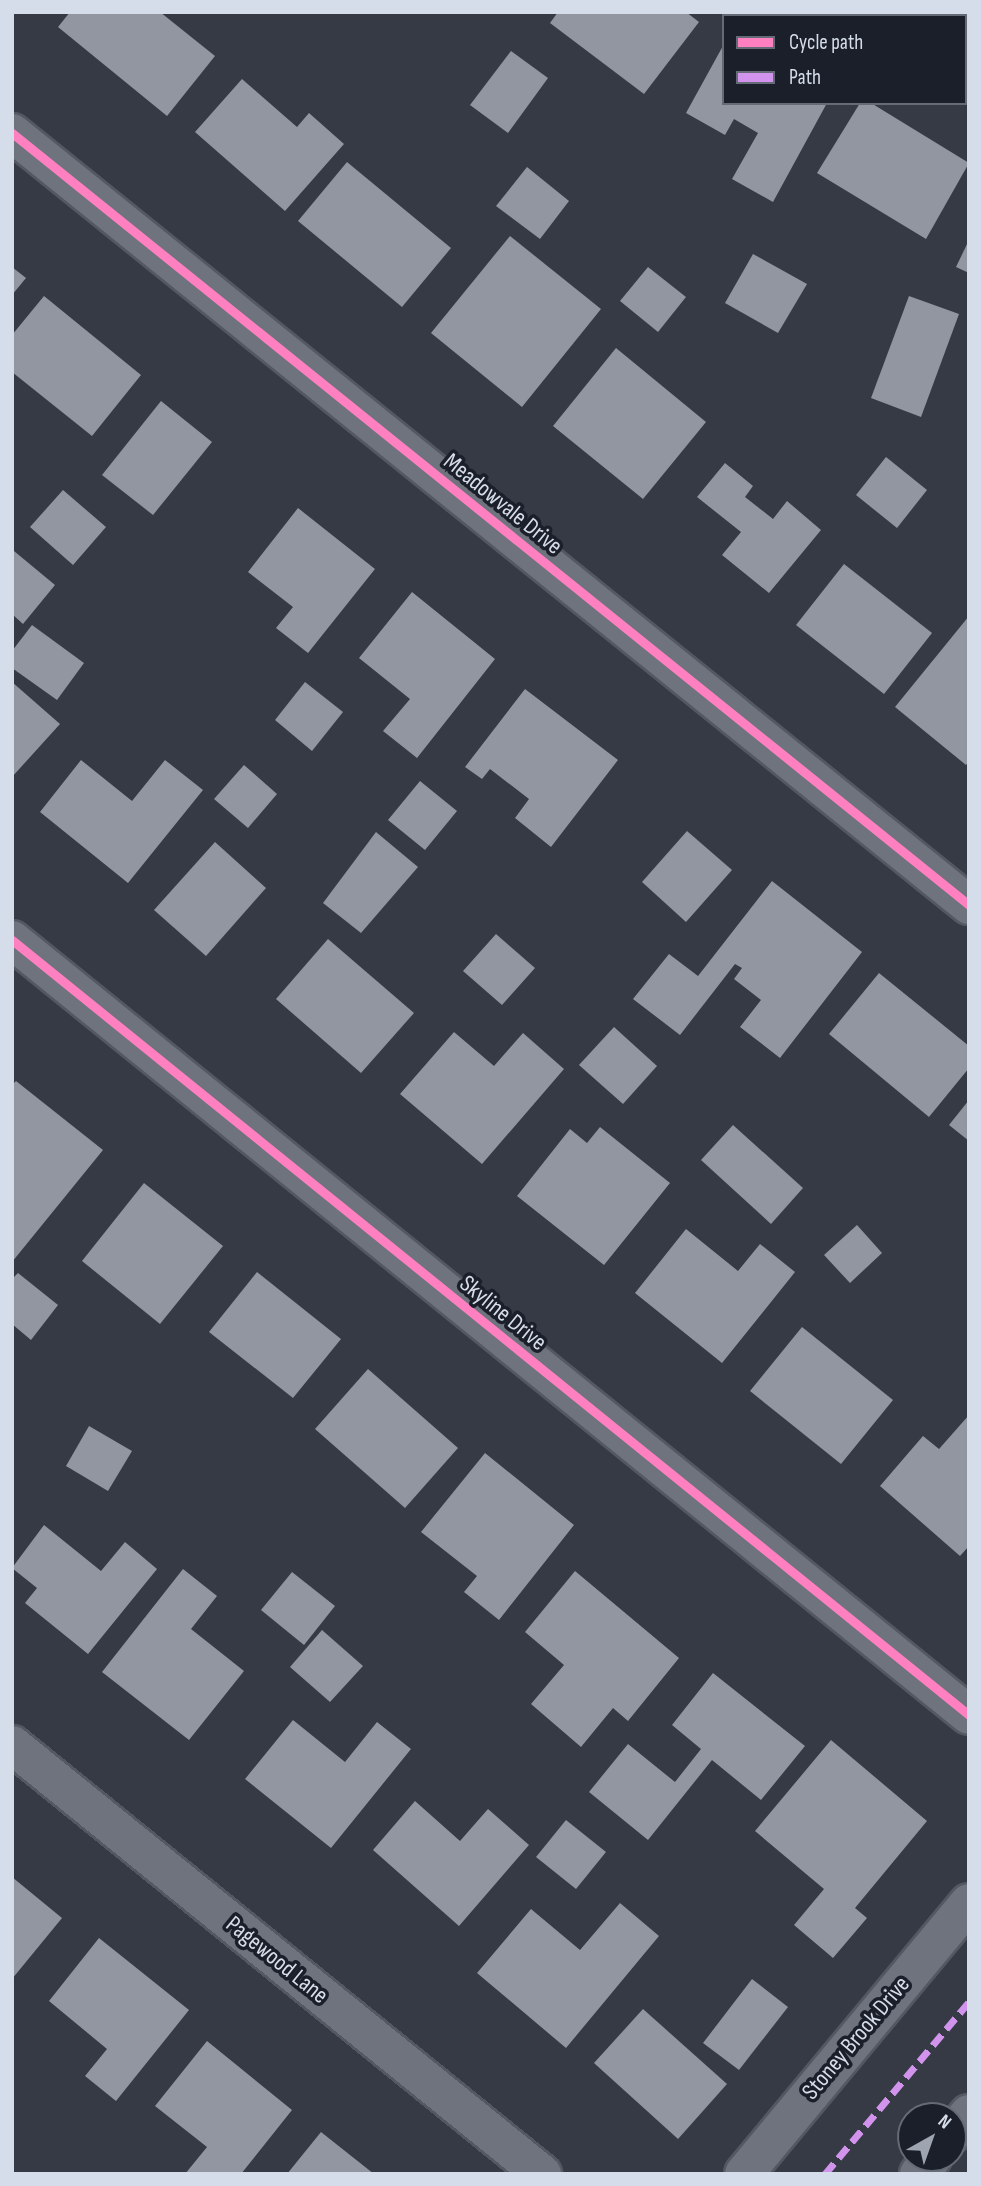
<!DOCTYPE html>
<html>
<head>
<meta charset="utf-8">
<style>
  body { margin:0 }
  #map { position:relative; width:981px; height:2186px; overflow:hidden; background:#353a45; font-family:"Sofia Sans Condensed",sans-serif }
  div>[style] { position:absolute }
  .building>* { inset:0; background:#9196a0 }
  .roads { filter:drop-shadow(2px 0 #545861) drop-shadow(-2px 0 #545861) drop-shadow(0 2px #545861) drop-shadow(0 -2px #545861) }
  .minor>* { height:38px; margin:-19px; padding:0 19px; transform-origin:19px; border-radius:19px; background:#6e737d }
  .secondary>* { height:38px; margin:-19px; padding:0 19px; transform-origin:19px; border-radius:19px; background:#6f7681 }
  .quiet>* { height:7px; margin-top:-3.5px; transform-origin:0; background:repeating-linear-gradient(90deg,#d193ec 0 14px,transparent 0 21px) }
  .cycleway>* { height:9px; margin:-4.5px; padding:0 4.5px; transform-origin:4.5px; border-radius:4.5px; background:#ff80c0 }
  span { translate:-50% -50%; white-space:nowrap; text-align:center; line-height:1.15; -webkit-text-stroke:7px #1a1f29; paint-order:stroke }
  .street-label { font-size:24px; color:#d6ddea }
  .frame { position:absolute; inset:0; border:14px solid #d6ddea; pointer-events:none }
  .legend { position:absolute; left:722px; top:14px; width:245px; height:91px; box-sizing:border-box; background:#1a1f29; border:2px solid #656b76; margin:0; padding:9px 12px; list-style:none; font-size:21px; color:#d6ddea }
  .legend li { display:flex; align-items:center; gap:14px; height:35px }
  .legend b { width:35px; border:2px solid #656b76 }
  .north { position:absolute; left:897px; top:2102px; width:70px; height:70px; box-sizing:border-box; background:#1a1f29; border:2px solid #656b76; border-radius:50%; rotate:40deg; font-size:19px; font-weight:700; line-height:28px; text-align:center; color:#d6ddea }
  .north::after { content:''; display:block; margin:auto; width:24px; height:32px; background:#9ea4b0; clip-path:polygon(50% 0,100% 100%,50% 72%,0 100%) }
</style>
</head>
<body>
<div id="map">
  <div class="building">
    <i style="clip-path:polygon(70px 12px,160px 12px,215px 56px,167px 116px,58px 27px)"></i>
    <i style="clip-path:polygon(558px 12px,686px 12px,699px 22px,644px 94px,550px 23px)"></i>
    <i style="clip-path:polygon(724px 44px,724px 103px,827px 103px,773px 202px,732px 179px,758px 133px,734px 119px,725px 135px,686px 113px)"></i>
    <i style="clip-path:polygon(511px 51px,548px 78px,508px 133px,470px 105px)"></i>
    <i style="clip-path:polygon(242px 79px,297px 127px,309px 113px,344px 144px,285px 211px,195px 132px)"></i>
    <i style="clip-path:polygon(860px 103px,871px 103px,969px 163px,926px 239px,817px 173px)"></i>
    <i style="clip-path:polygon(347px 162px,451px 248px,402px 307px,298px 221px)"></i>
    <i style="clip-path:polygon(527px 167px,569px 201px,540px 239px,496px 206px)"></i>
    <i style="clip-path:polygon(510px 236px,601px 309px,522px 407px,431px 333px)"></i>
    <i style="clip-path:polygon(969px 240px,969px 273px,956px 267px)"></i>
    <i style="clip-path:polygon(753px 254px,807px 284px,778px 333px,725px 303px)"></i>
    <i style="clip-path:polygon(12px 267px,26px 278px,12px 295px)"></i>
    <i style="clip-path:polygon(648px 267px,686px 297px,658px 332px,620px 301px)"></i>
    <i style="clip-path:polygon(44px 296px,141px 375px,92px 436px,12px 372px,12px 335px)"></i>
    <i style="clip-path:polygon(909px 296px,959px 314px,921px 417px,871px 398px)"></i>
    <i style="clip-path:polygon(616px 348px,706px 422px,643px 499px,553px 426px)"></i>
    <i style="clip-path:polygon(161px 401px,212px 442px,153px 515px,102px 475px)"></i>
    <i style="clip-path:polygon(886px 457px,927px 490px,897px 528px,856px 495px)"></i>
    <i style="clip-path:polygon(725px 463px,753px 486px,745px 497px,773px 519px,787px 501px,821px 530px,769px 593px,722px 555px,741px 532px,697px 497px)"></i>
    <i style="clip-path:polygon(63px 490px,106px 527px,73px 565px,30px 527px)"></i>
    <i style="clip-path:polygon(298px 508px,375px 569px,308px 653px,276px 628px,293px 607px,248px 572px)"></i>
    <i style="clip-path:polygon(14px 551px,55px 585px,23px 624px,12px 614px)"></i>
    <i style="clip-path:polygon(844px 564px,932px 633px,884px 694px,796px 625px)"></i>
    <i style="clip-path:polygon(412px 592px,495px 659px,417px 758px,383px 731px,410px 699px,359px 658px)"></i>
    <i style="clip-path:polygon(969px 616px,969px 761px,966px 765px,895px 707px)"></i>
    <i style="clip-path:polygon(32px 625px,84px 663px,57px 700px,12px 668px,12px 651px)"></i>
    <i style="clip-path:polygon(12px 682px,60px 724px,12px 777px)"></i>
    <i style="clip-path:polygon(305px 682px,343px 712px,312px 751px,275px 720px)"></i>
    <i style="clip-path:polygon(525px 689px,618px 760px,551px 847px,515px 818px,529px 799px,490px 769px,482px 779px,465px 767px)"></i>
    <i style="clip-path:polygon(81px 760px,132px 801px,165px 760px,203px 790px,128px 883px,40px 812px)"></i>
    <i style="clip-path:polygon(244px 765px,277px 794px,248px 828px,214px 799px)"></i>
    <i style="clip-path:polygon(420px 781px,457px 811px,425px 850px,388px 820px)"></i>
    <i style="clip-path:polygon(687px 831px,732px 870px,686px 922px,642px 882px)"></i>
    <i style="clip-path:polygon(376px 832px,418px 867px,361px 933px,323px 903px)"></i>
    <i style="clip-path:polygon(215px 842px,266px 888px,206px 956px,154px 910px)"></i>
    <i style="clip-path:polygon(772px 881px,862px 952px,780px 1058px,740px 1027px,761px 1000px,734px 979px,742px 968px,735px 964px,680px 1035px,633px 999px,669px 954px,698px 976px)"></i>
    <i style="clip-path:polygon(496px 934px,535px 968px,502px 1005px,463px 971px)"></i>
    <i style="clip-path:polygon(328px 939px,414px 1013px,361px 1073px,276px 999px)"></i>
    <i style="clip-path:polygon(879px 973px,969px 1046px,969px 1068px,929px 1117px,829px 1034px)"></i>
    <i style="clip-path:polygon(614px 1027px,657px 1066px,623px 1104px,579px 1065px)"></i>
    <i style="clip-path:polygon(454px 1032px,494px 1066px,523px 1033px,564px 1069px,482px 1164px,400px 1094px)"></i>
    <i style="clip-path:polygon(16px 1081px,103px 1150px,12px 1262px,12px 1085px)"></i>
    <i style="clip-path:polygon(969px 1100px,969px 1141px,949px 1125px)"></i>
    <i style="clip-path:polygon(733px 1125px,803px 1188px,771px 1224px,701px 1160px)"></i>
    <i style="clip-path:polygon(600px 1127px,670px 1183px,604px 1265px,517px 1196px,570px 1129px,587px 1143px)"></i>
    <i style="clip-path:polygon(144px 1183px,223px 1246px,160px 1324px,82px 1261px)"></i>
    <i style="clip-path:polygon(857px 1225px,882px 1253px,850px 1283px,824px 1255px)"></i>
    <i style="clip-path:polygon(686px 1229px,738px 1271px,760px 1244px,795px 1272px,722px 1363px,635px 1293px)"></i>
    <i style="clip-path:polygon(257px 1272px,341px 1339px,293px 1398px,209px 1332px)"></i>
    <i style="clip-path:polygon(18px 1273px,58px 1305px,31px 1340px,12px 1324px,12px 1279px)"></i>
    <i style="clip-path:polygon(802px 1327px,893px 1400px,841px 1464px,750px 1391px)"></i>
    <i style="clip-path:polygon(368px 1369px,458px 1448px,405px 1508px,315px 1429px)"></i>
    <i style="clip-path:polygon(969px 1415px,969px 1546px,960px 1556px,880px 1486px,923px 1436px,939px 1449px)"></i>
    <i style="clip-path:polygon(89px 1426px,132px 1451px,108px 1491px,66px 1466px)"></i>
    <i style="clip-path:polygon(485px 1453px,574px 1525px,499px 1620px,464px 1592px,477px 1576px,421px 1532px)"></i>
    <i style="clip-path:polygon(44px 1525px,101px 1571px,125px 1542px,157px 1569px,88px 1654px,25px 1603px,37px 1588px,12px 1568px)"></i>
    <i style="clip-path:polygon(183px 1569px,217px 1596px,191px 1629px,244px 1671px,189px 1740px,102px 1672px)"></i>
    <i style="clip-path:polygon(575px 1571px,679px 1658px,628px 1721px,613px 1708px,581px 1747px,531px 1704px,564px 1665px,525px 1632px)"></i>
    <i style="clip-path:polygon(292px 1572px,335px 1606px,304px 1645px,261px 1610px)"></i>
    <i style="clip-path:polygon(322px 1630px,363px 1666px,330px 1702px,290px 1667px)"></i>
    <i style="clip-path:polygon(713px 1673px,805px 1746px,761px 1800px,712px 1760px,648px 1840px,589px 1792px,628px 1744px,675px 1782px,701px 1749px,672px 1725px)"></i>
    <i style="clip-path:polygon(293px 1720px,345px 1762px,377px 1722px,411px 1749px,331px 1848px,245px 1779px)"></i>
    <i style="clip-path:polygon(831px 1740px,927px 1821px,855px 1908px,867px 1918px,833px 1958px,794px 1925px,824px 1889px,755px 1831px)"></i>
    <i style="clip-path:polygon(415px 1801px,460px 1841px,488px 1809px,529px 1845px,459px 1926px,373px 1850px)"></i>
    <i style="clip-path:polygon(566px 1820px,606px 1852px,576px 1889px,536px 1857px)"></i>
    <i style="clip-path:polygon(12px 1877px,62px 1918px,12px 1979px)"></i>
    <i style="clip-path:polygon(620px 1903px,659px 1936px,566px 2048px,477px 1973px,531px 1909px,580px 1950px)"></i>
    <i style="clip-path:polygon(99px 1938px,189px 2010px,116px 2101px,85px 2076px,107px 2049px,49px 2001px)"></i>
    <i style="clip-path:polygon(752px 1979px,788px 2007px,739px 2070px,703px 2043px)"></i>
    <i style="clip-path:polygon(643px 2009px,727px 2084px,678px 2139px,594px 2063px)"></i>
    <i style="clip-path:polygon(207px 2041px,292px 2110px,241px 2174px,185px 2174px,207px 2147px,155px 2106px)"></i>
    <i style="clip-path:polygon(321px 2132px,374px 2174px,287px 2174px)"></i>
  </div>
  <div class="roads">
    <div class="minor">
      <i style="left:12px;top:133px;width:1230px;rotate:38.89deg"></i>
      <i style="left:12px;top:940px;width:1231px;rotate:39deg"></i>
      <i style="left:12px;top:1745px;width:682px;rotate:38.99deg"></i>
      <i style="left:953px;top:2133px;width:25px;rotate:-50deg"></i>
      <i style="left:744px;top:2174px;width:352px;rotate:-50.3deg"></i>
      <i style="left:919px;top:2174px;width:21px;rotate:-51deg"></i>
    </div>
    <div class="secondary">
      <i style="left:966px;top:12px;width:4px;rotate:34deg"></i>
    </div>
  </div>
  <div class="quiet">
    <i style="left:825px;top:2174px;width:224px;rotate:-50.1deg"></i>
  </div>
  <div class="cycleway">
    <i style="left:12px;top:133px;width:1230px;rotate:38.89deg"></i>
    <i style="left:12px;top:940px;width:1231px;rotate:39deg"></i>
  </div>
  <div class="street-label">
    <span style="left:503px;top:504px;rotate:39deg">Meadowvale Drive</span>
    <span style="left:503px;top:1313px;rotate:39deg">Skyline Drive</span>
    <span style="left:277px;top:1960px;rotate:39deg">Pagewood Lane</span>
    <span style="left:856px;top:2038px;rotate:-50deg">Stoney Brook Drive</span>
  </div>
  <div class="frame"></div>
  <ul class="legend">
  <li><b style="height:9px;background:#ff80c0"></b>Cycle path</li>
  <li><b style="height:9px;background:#d193ec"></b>Path</li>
  </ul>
  <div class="north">N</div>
</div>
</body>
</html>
